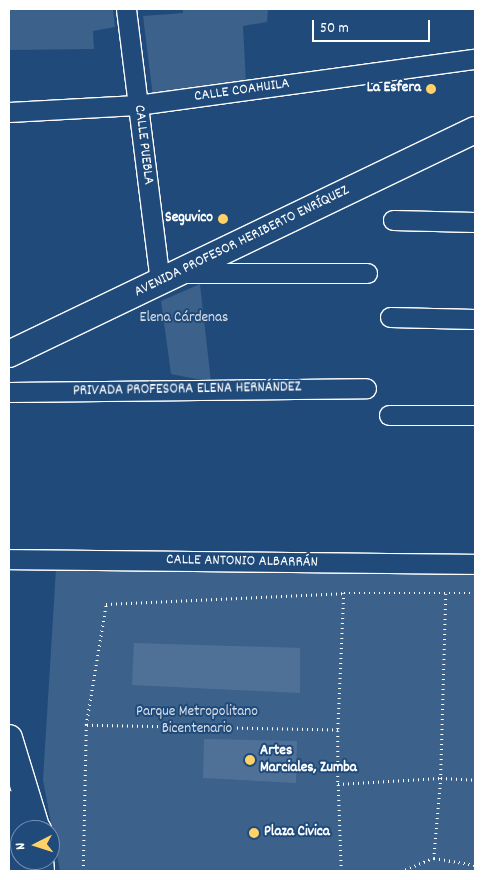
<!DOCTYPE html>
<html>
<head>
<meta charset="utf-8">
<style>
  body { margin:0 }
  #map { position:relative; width:484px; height:880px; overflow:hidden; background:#1f4a7a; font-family:Dekko,sans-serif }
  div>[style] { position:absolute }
  .green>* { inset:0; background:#3c618b }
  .building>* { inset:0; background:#507197 }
  .path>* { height:2.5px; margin-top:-1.25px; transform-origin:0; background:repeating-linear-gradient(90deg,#fff 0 1px,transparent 0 5px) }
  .roads { filter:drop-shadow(1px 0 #fff) drop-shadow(-1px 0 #fff) drop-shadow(0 1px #fff) drop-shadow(0 -1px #fff) }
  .street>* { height:19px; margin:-9.5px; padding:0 9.5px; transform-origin:9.5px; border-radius:9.5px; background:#1f4a7a }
  .secondary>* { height:26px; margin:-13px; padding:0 13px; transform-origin:13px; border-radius:13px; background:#1f4a7a }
  .highway>* { height:28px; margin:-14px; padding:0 14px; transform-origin:14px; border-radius:14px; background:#1f4a7a }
  .dots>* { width:14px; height:14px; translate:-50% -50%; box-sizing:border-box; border:2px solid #1f4a7a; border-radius:50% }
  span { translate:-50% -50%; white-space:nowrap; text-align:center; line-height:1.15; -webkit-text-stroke:4px #1f4a7a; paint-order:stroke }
  .poi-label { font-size:15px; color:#fff; font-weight:700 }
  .right { translate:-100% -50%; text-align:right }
  .left { translate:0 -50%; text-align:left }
  .street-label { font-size:15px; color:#fff }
  .park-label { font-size:15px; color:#d8dfe8 }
  .frame { position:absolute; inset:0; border:10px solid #fff; pointer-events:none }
  .north { position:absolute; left:10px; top:820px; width:50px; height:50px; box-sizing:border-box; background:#1f4a7a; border:1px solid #7992af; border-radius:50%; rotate:265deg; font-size:14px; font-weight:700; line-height:20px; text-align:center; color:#fff }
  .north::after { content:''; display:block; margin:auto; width:18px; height:22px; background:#ffd166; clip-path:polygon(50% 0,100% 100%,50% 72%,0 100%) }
  .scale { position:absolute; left:312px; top:20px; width:118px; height:22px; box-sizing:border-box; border:2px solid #fff; border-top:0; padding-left:6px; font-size:15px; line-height:18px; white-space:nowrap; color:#fff; -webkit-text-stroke:4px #1f4a7a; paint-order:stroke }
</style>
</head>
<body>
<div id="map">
  <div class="green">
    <i style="clip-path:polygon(9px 9px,113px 9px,115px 27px,93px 31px,94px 49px,9px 50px)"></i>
    <i style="clip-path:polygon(183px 9px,268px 9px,267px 22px,243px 26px,246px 83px,153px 97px,143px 16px,183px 13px)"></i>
    <i style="clip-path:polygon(200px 284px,211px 382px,171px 374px,161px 301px)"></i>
    <i style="clip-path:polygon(56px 568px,475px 574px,475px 871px,60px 871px,43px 780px)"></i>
  </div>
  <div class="building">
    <i style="clip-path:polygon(134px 643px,300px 648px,300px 693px,132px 685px)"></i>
    <i style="clip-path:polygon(204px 739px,297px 741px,296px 783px,203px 778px)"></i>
  </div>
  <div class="path">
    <i style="left:344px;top:593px;width:131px"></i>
    <i style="left:446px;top:594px;width:184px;rotate:91.6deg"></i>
    <i style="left:441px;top:778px;width:34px;rotate:3deg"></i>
    <i style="left:338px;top:731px;width:53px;rotate:90deg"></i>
    <i style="left:434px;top:858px;width:42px;rotate:9.7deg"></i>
    <i style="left:83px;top:871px;width:146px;rotate:-88.8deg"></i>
    <i style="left:86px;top:725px;width:123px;rotate:-80.6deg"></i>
    <i style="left:106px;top:604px;width:238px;rotate:-2.6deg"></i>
    <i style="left:344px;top:593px;width:137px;rotate:92.5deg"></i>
    <i style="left:338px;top:730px;width:252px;rotate:-178.9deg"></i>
    <i style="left:341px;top:871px;width:87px;rotate:-92deg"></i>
    <i style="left:338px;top:784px;width:103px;rotate:-3.3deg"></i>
    <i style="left:441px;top:778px;width:80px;rotate:95deg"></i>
    <i style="left:434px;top:858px;width:33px;rotate:157deg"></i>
  </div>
  <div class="roads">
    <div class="street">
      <i style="left:126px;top:9px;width:274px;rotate:82.9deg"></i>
      <i style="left:9px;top:112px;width:128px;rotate:-3.1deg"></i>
      <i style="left:137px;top:105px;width:341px;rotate:-7.8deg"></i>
      <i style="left:393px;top:220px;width:82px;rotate:1.4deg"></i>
      <i style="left:183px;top:273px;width:184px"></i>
      <i style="left:390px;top:317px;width:85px;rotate:1.3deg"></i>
      <i style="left:9px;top:392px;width:357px;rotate:-0.6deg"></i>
      <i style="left:389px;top:415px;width:86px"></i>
      <i style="left:9px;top:559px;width:466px;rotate:0.6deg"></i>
    </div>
    <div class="secondary">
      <i style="left:9px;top:354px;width:517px;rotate:-25.67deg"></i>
      <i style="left:9px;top:738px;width:96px;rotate:73.1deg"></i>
      <i style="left:40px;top:860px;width:11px;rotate:85deg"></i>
    </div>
    <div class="highway">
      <i style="left:9px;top:805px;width:38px;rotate:42deg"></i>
      <i style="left:9px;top:820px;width:51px;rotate:82.2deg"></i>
    </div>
  </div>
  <div class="dots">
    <i style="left:431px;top:89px;background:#ffd166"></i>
    <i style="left:223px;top:219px;background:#ffd166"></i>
    <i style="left:250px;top:760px;background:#ffd166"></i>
    <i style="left:254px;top:833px;background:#ffd166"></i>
  </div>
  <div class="poi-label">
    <span class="right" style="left:421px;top:89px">La Esfera</span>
    <span class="right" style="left:213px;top:219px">Seguvico</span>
    <span class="left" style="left:260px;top:760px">Artes<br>Marciales, Zumba</span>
    <span class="left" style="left:264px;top:833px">Plaza Civica</span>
  </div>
  <div class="street-label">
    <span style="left:242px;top:91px;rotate:-8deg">CALLE COAHUILA</span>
    <span style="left:143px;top:145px;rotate:83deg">CALLE PUEBLA</span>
    <span style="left:242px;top:242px;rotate:-26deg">AVENIDA PROFESOR HERIBERTO ENRÍQUEZ</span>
    <span style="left:187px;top:390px;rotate:-1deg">PRIVADA PROFESORA ELENA HERNÁNDEZ</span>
    <span style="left:242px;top:562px;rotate:1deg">CALLE ANTONIO ALBARRÁN</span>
  </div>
  <div class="park-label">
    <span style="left:184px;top:319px">Elena Cárdenas</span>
    <span style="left:197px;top:721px">Parque Metropolitano<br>Bicentenario</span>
  </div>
  <div class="frame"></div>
  <div class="north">N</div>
  <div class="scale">50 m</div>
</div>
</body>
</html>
